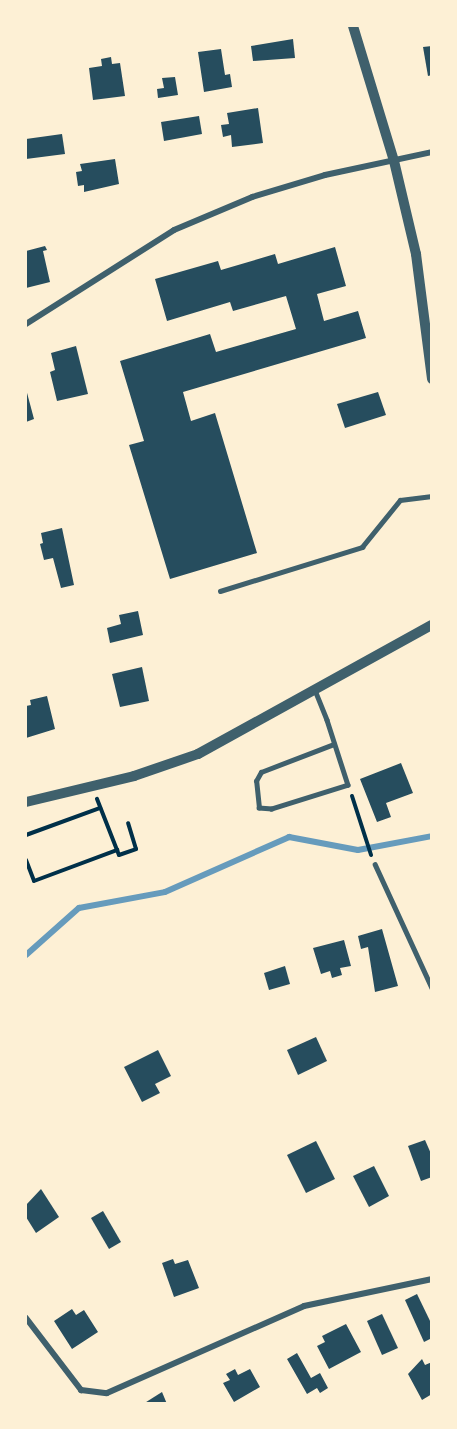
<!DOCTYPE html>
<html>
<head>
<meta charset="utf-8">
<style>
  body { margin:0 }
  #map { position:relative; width:457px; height:1429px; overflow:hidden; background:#fdf0d5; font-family:"Alegreya Sans",sans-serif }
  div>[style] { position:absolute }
  .stream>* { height:6px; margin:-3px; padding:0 3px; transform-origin:3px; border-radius:3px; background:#669bbc }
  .building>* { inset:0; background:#264d5e }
  .path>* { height:4px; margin:-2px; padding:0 2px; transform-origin:2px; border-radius:2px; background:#003049 }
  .service>* { height:4.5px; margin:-2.25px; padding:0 2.25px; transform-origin:2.25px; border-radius:2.25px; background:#3f606c }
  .minor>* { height:6px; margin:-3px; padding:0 3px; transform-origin:3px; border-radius:3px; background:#3f606c }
  .tertiary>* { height:10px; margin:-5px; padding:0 5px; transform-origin:5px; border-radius:5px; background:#3f606c }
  span { translate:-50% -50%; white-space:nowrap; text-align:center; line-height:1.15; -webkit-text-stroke:4.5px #fdf0d5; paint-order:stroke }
  .frame { position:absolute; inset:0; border:27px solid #fdf0d5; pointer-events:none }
</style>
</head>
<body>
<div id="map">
  <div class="stream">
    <i style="left:26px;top:955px;width:71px;rotate:-41.6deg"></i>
    <i style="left:79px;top:908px;width:87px;rotate:-10.5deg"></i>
    <i style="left:165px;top:892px;width:136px;rotate:-23.9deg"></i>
    <i style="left:289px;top:837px;width:70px;rotate:10.7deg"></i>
    <i style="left:358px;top:850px;width:75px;rotate:-10.7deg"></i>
  </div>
  <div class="building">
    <i style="clip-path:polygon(293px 39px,295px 58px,253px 61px,251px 46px)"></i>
    <i style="clip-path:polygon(432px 46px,432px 75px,428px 76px,423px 47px)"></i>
    <i style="clip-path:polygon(221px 49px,225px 75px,230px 74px,232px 87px,204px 92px,198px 52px)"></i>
    <i style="clip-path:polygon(111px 57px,112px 64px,120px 63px,125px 96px,93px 100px,89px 68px,102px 66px,101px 59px)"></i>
    <i style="clip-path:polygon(175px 77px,178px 95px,158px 98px,157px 89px,164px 88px,162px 78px)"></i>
    <i style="clip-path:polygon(258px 108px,263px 143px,232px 147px,231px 135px,223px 137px,221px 125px,229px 124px,227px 113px)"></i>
    <i style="clip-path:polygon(199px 116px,202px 134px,164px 141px,161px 122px)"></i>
    <i style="clip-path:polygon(62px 134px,65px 154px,26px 159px,26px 139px)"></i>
    <i style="clip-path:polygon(115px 159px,119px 184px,84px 192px,84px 185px,78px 186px,76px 172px,82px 171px,80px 164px)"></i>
    <i style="clip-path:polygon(45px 246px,47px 250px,43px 251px,50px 282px,26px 288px,26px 251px)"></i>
    <i style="clip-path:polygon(335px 247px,346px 286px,317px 294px,324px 321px,358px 311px,366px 338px,183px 392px,191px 421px,215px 413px,257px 553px,170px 579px,129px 445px,144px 441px,120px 361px,210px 334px,216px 352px,296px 329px,286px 296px,233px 311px,230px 302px,167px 321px,155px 279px,218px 261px,221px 270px,275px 254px,278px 264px)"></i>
    <i style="clip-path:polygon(76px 346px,88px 394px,57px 401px,50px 372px,55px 370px,51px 353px)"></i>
    <i style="clip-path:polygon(26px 389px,34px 419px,26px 422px)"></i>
    <i style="clip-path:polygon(378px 392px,386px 415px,345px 428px,337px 404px)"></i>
    <i style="clip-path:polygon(62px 528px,74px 585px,61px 588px,53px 558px,44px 560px,40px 544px,43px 543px,41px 533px)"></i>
    <i style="clip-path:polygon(138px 611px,143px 635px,110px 643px,107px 628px,121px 624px,119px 615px)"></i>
    <i style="clip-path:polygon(142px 667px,149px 701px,120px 707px,112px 674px)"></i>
    <i style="clip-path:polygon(47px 696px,55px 729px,26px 738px,26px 706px,31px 705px,30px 700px)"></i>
    <i style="clip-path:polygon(401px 763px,413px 793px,386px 803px,391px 817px,377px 822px,360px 779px)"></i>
    <i style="clip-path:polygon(382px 929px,398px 986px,375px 992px,368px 947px,361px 949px,358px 936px)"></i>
    <i style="clip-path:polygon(344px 940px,351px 966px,340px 968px,342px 975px,332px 978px,330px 971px,321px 974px,313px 948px)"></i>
    <i style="clip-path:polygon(285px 966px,290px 984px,269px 990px,264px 973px)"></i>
    <i style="clip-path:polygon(316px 1037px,327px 1061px,298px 1075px,287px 1050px)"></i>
    <i style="clip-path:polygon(158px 1050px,171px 1076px,155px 1084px,160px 1093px,142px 1102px,124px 1067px)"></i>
    <i style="clip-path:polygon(425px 1140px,432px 1156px,432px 1177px,421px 1181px,408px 1146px)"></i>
    <i style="clip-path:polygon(316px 1141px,335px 1179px,306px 1193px,287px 1155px)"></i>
    <i style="clip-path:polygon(374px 1166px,389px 1196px,369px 1207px,353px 1176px)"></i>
    <i style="clip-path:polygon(41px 1189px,59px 1217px,36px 1233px,26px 1217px,26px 1205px)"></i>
    <i style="clip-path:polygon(103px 1211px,121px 1242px,109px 1249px,91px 1218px)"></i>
    <i style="clip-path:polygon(173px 1259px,175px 1264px,188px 1260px,199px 1288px,174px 1297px,162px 1263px)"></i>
    <i style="clip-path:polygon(417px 1294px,432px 1325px,432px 1338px,424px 1342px,405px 1300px)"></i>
    <i style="clip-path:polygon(72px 1309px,76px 1315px,84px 1310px,98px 1332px,72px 1349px,54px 1321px)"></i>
    <i style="clip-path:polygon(382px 1314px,398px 1348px,382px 1355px,367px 1321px)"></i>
    <i style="clip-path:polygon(346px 1324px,361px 1352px,329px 1369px,317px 1346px,325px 1342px,322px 1336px)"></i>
    <i style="clip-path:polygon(297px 1353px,311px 1378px,320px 1373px,328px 1388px,320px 1393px,317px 1388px,307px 1394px,287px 1359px)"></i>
    <i style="clip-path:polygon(422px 1359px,425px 1365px,432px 1362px,432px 1394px,422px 1400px,408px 1374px)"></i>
    <i style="clip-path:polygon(235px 1369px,238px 1375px,250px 1369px,260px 1387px,234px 1402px,223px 1383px,230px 1380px,226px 1374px)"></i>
    <i style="clip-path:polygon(162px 1392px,167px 1404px,143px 1404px)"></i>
  </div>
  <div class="path">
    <i style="left:352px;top:796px;width:62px;rotate:72.1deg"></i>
    <i style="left:26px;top:835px;width:79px;rotate:-20deg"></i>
    <i style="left:117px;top:850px;width:5px;rotate:68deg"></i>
    <i style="left:119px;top:855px;width:18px;rotate:-19deg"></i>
    <i style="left:136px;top:849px;width:27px;rotate:-107deg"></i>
    <i style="left:26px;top:860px;width:22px;rotate:69deg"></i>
    <i style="left:34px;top:881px;width:89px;rotate:-20.5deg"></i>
    <i style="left:117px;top:850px;width:55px;rotate:-111.4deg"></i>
  </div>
  <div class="service">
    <i style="left:220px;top:591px;width:149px;rotate:-17.2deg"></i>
    <i style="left:362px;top:547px;width:60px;rotate:-51deg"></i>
    <i style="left:400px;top:500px;width:32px;rotate:-7deg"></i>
    <i style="left:315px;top:690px;width:32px;rotate:68deg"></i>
    <i style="left:327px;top:720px;width:68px;rotate:72.1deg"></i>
    <i style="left:348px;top:785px;width:80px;rotate:162.5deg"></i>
    <i style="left:272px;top:809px;width:13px;rotate:-176deg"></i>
    <i style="left:259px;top:808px;width:27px;rotate:-96deg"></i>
    <i style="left:256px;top:781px;width:10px;rotate:-61deg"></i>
    <i style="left:261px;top:772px;width:78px;rotate:-21deg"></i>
    <i style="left:375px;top:864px;width:136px;rotate:65.3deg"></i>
  </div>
  <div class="minor">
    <i style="left:26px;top:324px;width:175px;rotate:-32.4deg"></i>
    <i style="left:174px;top:230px;width:85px;rotate:-22.9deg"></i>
    <i style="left:252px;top:197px;width:76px;rotate:-16.8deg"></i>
    <i style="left:325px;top:175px;width:109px;rotate:-12.1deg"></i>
    <i style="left:26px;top:1318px;width:91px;rotate:52.6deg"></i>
    <i style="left:81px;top:1390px;width:26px;rotate:7deg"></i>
    <i style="left:107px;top:1393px;width:215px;rotate:-23.8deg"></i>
    <i style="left:304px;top:1306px;width:131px;rotate:-11.9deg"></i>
  </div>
  <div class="tertiary">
    <i style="left:353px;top:26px;width:141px;rotate:73.1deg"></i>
    <i style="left:394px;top:161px;width:96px;rotate:76.7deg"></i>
    <i style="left:416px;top:254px;width:126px;rotate:82.7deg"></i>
    <i style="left:26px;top:802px;width:111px;rotate:-13.5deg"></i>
    <i style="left:134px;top:776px;width:68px;rotate:-19deg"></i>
    <i style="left:198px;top:754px;width:267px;rotate:-28.9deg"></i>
  </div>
  <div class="frame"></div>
</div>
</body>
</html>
